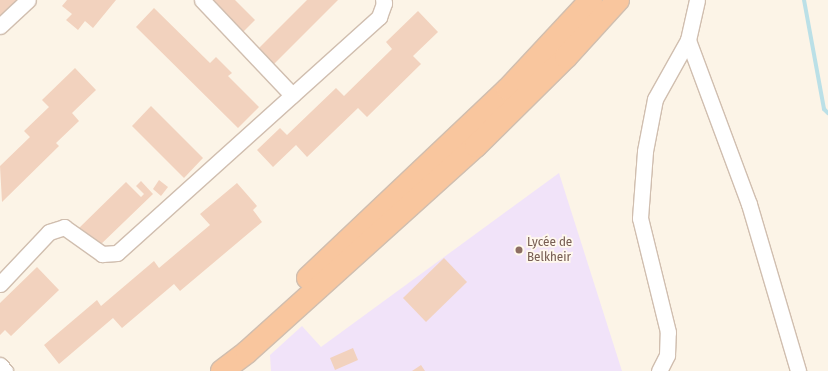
<!DOCTYPE html>
<html>
<head>
<meta charset="utf-8">
<style>
  body { margin:0 }
  #map { position:relative; width:828px; height:371px; overflow:hidden; background:#fcf4e7; font-family:"Fira Sans Condensed",sans-serif }
  div>[style] { position:absolute }
  .education>* { inset:0; background:#f1e3f9 }
  .stream>* { height:4px; margin:-2px; padding:0 2px; transform-origin:2px; border-radius:2px; background:#bbe0e7 }
  .building>* { inset:0; background:#f2d2be }
  .roads { filter:drop-shadow(1px 0 #d0beaf) drop-shadow(-1px 0 #d0beaf) drop-shadow(0 1px #d0beaf) drop-shadow(0 -1px #d0beaf) }
  .minor>* { height:15px; margin:-7.5px; padding:0 7.5px; transform-origin:7.5px; border-radius:7.5px; background:#fff }
  .trunk>* { height:22px; margin:-11px; padding:0 11px; transform-origin:11px; border-radius:11px; background:#f9c69e }
  .dots>* { width:11px; height:11px; translate:-50% -50%; box-sizing:border-box; border:2px solid #fff8ed; border-radius:50% }
  span { translate:-50% -50%; white-space:nowrap; text-align:center; line-height:1.15; -webkit-text-stroke:3.5px #fff8ed; paint-order:stroke }
  .education-label { font-size:13px; color:#785e54 }
  .left { translate:0 -50%; text-align:left }
</style>
</head>
<body>
<div id="map">
  <div class="education">
    <i style="clip-path:polygon(559px 173px,622px 371px,271px 371px,270px 355px,302px 326px,321px 347px)"></i>
  </div>
  <div class="stream">
    <i style="left:804px;top:0;width:111px;rotate:79.6deg"></i>
    <i style="left:824px;top:109px;width:6px;rotate:45deg"></i>
  </div>
  <div class="building">
    <i style="clip-path:polygon(0 0,22px 0,0 20px)"></i>
    <i style="clip-path:polygon(67px 0,116px 0,93px 28px,85px 21px,78px 30px,66px 20px,72px 14px,62px 6px)"></i>
    <i style="clip-path:polygon(209px 0,235px 0,255px 20px,242px 33px)"></i>
    <i style="clip-path:polygon(307px 0,338px 0,271px 67px,256px 51px)"></i>
    <i style="clip-path:polygon(154px 8px,210px 63px,216px 57px,232px 73px,228px 76px,259px 107px,238px 128px,136px 27px)"></i>
    <i style="clip-path:polygon(418px 11px,438px 32px,413px 56px,421px 64px,367px 117px,358px 108px,307px 157px,296px 145px,273px 167px,257px 150px,280px 128px,287px 135px,336px 88px,344px 96px,392px 49px,386px 42px)"></i>
    <i style="clip-path:polygon(75px 68px,96px 90px,72px 113px,79px 121px,56px 143px,59px 146px,2px 202px,0 166px,30px 137px,24px 131px,49px 107px,42px 100px)"></i>
    <i style="clip-path:polygon(151px 106px,203px 158px,184px 178px,132px 126px)"></i>
    <i style="clip-path:polygon(159px 180px,168px 187px,161px 196px,153px 189px)"></i>
    <i style="clip-path:polygon(141px 181px,153px 194px,97px 248px,78px 229px,126px 182px,141px 197px,144px 194px,136px 186px)"></i>
    <i style="clip-path:polygon(237px 183px,257px 206px,253px 210px,262px 222px,180px 291px,174px 284px,122px 328px,113px 318px,59px 364px,44px 345px,97px 300px,101px 306px,154px 261px,159px 268px,210px 225px,200px 214px)"></i>
    <i style="clip-path:polygon(444px 258px,467px 282px,426px 322px,403px 298px)"></i>
    <i style="clip-path:polygon(37px 267px,59px 290px,11px 336px,5px 330px,0 335px,0 303px)"></i>
    <i style="clip-path:polygon(353px 348px,358px 360px,335px 370px,330px 358px)"></i>
    <i style="clip-path:polygon(421px 365px,425px 371px,412px 371px)"></i>
  </div>
  <div class="roads">
    <div class="minor">
      <i style="left:202px;top:0;width:131px;rotate:46.5deg"></i>
      <i style="left:697px;top:0;width:41px;rotate:102.7deg"></i>
      <i style="left:688px;top:40px;width:175px;rotate:69.6deg"></i>
      <i style="left:749px;top:204px;width:174px;rotate:73.6deg"></i>
      <i style="left:0;top:26px;width:38px;rotate:-43deg"></i>
      <i style="left:0;top:284px;width:71px;rotate:-46.7deg"></i>
      <i style="left:49px;top:232px;width:16px;rotate:-18deg"></i>
      <i style="left:64px;top:227px;width:47px;rotate:35.4deg"></i>
      <i style="left:102px;top:254px;width:15px;rotate:-4deg"></i>
      <i style="left:117px;top:253px;width:353px;rotate:-42deg"></i>
      <i style="left:379px;top:17px;width:15px;rotate:-70deg"></i>
      <i style="left:384px;top:3px;width:3px;rotate:-108deg"></i>
      <i style="left:0;top:365px;width:8px;rotate:50deg"></i>
      <i style="left:659px;top:371px;width:18px;rotate:-63deg"></i>
      <i style="left:667px;top:355px;width:23px;rotate:-88deg"></i>
      <i style="left:668px;top:332px;width:117px;rotate:-103.8deg"></i>
      <i style="left:640px;top:218px;width:67px;rotate:-85.7deg"></i>
      <i style="left:645px;top:151px;width:53px;rotate:-79.1deg"></i>
      <i style="left:655px;top:99px;width:68px;rotate:-60.8deg"></i>
    </div>
    <div class="trunk">
      <i style="left:308px;top:278px;width:275px;rotate:-43.4deg"></i>
      <i style="left:508px;top:89px;width:122px;rotate:-47deg"></i>
      <i style="left:222px;top:371px;width:31px;rotate:-37deg"></i>
      <i style="left:247px;top:352px;width:308px;rotate:-42deg"></i>
      <i style="left:476px;top:146px;width:127px;rotate:-44.7deg"></i>
      <i style="left:566px;top:57px;width:77px;rotate:-47.6deg"></i>
    </div>
  </div>
  <div class="dots">
    <i style="left:519px;top:250px;background:#8d6e63"></i>
  </div>
  <div class="education-label">
    <span class="left" style="left:527px;top:250px">Lycée de<br>Belkheir</span>
  </div>
</div>
</body>
</html>
